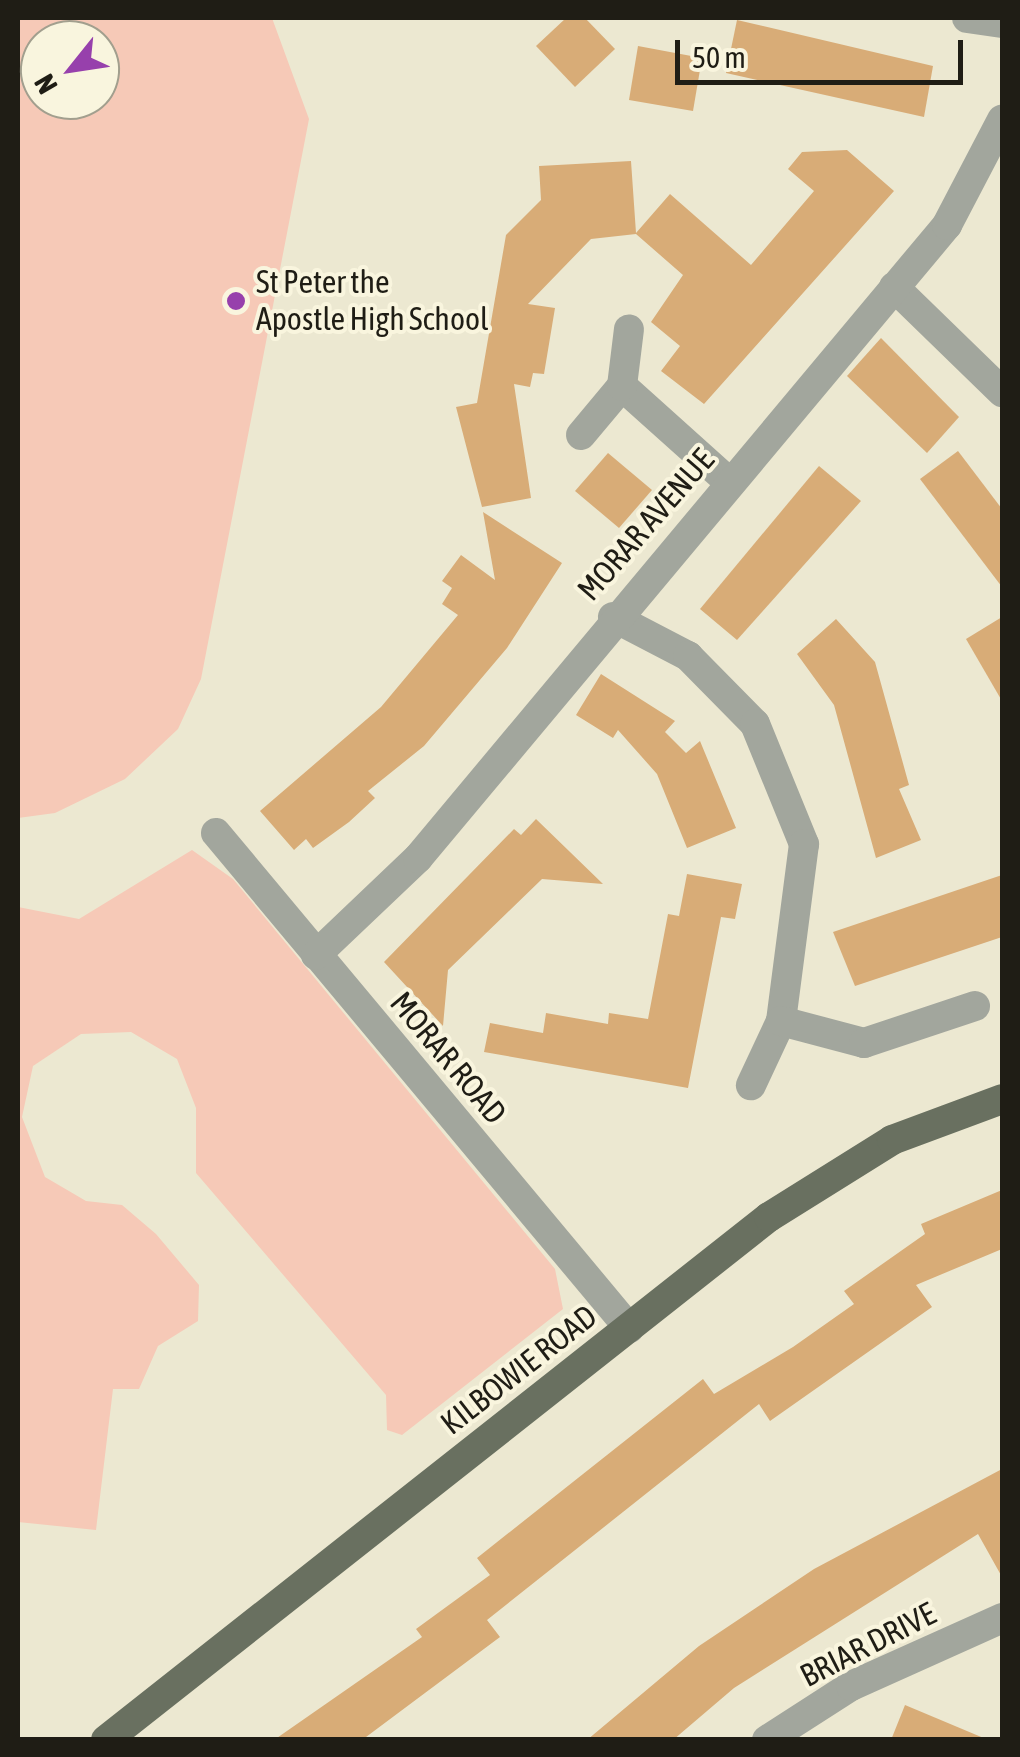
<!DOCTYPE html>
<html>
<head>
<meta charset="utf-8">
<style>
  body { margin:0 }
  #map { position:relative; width:1020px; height:1757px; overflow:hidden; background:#ece8d1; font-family:"Asap Condensed",sans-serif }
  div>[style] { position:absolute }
  .green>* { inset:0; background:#f6c9b7 }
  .building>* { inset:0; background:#d8ac77 }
  .minor>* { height:30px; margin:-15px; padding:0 15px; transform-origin:15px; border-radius:15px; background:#a2a69d }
  .major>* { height:30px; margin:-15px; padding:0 15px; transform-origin:15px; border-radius:15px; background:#697060 }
  .dots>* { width:28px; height:28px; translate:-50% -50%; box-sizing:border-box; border:5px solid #f9f5de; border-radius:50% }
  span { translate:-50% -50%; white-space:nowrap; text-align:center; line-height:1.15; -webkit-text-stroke:8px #f9f5de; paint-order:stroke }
  .poi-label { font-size:32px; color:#1f1d15 }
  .left { translate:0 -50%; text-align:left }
  .street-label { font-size:32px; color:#1f1d15 }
  .frame { position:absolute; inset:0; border:20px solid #1f1d15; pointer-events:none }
  .north { position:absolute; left:20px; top:20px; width:100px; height:100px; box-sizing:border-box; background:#f9f5de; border:2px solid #a29f8e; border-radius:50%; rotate:240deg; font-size:28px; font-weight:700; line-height:40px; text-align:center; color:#1f1d15 }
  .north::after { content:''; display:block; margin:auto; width:35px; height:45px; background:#9740ac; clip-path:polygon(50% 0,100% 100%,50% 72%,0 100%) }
  .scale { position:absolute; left:675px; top:40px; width:288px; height:45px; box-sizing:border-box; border:5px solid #1f1d15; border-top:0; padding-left:12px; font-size:30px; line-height:35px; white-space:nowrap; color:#1f1d15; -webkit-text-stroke:8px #f9f5de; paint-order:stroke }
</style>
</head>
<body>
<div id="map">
  <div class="green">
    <i style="clip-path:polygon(evenodd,18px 18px,272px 18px,309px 119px,201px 679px,178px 729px,125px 779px,55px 813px,18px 818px,18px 18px,40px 40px,100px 40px,100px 100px,40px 100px,40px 40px)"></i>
    <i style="clip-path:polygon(192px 850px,233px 879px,555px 1269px,563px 1309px,402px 1435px,387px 1430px,386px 1395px,196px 1173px,196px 1108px,177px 1059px,131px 1032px,81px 1034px,33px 1066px,22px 1117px,45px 1177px,86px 1201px,122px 1205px,156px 1234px,199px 1285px,198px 1321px,158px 1346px,139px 1389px,113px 1389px,96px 1530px,18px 1522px,18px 907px,79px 919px)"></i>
  </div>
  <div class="building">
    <i style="clip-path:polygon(566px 18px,585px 18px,615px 49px,575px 87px,536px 46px)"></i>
    <i style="clip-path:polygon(737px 20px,933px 66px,924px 117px,726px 73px)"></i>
    <i style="clip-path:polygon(638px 46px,702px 58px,693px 111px,629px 100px)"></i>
    <i style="clip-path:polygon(847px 150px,894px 191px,704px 404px,661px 371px,680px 346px,651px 322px,683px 275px,636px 234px,591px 239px,528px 304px,555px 308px,544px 374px,533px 373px,530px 387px,514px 384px,531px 498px,482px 507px,456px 407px,477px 403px,506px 235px,541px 200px,539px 166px,631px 161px,636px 233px,670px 194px,751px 265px,814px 191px,788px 169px,802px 152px)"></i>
    <i style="clip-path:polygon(881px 338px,959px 417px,927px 453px,847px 376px)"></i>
    <i style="clip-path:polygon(958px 451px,1002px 509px,1002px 587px,920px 479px)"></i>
    <i style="clip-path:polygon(608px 453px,652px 490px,619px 528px,575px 491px)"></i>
    <i style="clip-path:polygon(819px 466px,861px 501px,737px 640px,700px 609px)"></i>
    <i style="clip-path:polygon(483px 512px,562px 563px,507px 648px,424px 746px,368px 791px,375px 798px,349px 822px,313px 848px,306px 839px,294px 850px,260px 811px,381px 707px,458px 615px,442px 604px,452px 588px,442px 581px,461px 555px,495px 580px)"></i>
    <i style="clip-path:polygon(1002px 617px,1002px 701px,966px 639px)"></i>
    <i style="clip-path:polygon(836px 619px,875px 662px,909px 785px,899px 789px,921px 840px,876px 858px,834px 705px,797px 654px)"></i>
    <i style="clip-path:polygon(601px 674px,675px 721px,665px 732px,686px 753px,700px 741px,736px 828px,687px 848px,657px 774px,618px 730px,613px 738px,576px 715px)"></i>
    <i style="clip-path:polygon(536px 819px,603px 884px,542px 879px,448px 970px,443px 1026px,384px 962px,514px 829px,521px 835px)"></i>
    <i style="clip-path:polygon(687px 874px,742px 884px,735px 919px,721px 917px,688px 1088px,484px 1052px,490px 1023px,543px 1033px,546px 1013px,608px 1024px,609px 1013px,648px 1019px,668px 914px,679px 916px)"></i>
    <i style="clip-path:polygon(1002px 875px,1002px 937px,855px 986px,833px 932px)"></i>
    <i style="clip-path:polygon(1002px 1190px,1002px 1249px,916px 1285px,932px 1307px,770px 1421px,759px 1404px,487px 1620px,500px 1637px,362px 1740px,274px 1740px,422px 1637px,416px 1629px,490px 1575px,477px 1558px,703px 1379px,714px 1394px,793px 1347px,854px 1304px,844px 1291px,925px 1234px,921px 1224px)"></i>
    <i style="clip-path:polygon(1002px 1469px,1002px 1577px,978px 1534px,734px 1688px,673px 1740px,587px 1740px,699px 1646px,814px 1569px)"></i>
    <i style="clip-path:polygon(905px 1705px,986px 1739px,986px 1740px,891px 1740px)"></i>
  </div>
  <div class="minor">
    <i style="left:967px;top:18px;width:35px;rotate:8deg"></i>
    <i style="left:894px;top:287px;width:151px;rotate:44.2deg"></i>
    <i style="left:622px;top:386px;width:144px;rotate:41.9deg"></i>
    <i style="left:581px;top:435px;width:64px;rotate:-50.1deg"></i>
    <i style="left:622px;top:386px;width:57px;rotate:-83deg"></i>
    <i style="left:613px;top:617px;width:85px;rotate:27.5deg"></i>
    <i style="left:688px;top:656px;width:95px;rotate:45.4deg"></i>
    <i style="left:755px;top:724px;width:130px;rotate:67.8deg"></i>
    <i style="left:804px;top:844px;width:178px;rotate:97.4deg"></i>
    <i style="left:781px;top:1021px;width:71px;rotate:115.1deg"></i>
    <i style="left:216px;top:833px;width:645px;rotate:50.16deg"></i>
    <i style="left:316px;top:955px;width:141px;rotate:-43.6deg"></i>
    <i style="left:418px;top:858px;width:825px;rotate:-50.11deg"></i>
    <i style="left:947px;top:225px;width:119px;rotate:-62.4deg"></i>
    <i style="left:781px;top:1021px;width:86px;rotate:14.8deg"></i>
    <i style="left:864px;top:1043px;width:117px;rotate:-18.4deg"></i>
    <i style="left:767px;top:1740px;width:100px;rotate:-32.7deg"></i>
    <i style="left:851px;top:1686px;width:166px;rotate:-24.2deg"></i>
  </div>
  <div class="major">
    <i style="left:106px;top:1740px;width:844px;rotate:-38.27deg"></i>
    <i style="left:769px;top:1217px;width:145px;rotate:-32deg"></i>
    <i style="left:892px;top:1140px;width:117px;rotate:-20.4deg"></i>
  </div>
  <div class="dots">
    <i style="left:236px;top:301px;background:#9740ac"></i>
  </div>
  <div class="poi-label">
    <span class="left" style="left:256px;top:301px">St Peter the<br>Apostle High School</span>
  </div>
  <div class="street-label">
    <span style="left:646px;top:525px;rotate:-49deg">MORAR AVENUE</span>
    <span style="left:448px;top:1058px;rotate:50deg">MORAR ROAD</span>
    <span style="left:519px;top:1370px;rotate:-38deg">KILBOWIE ROAD</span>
    <span style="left:868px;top:1645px;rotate:-27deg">BRIAR DRIVE</span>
  </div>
  <div class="frame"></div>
  <div class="north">N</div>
  <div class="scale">50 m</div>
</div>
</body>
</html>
